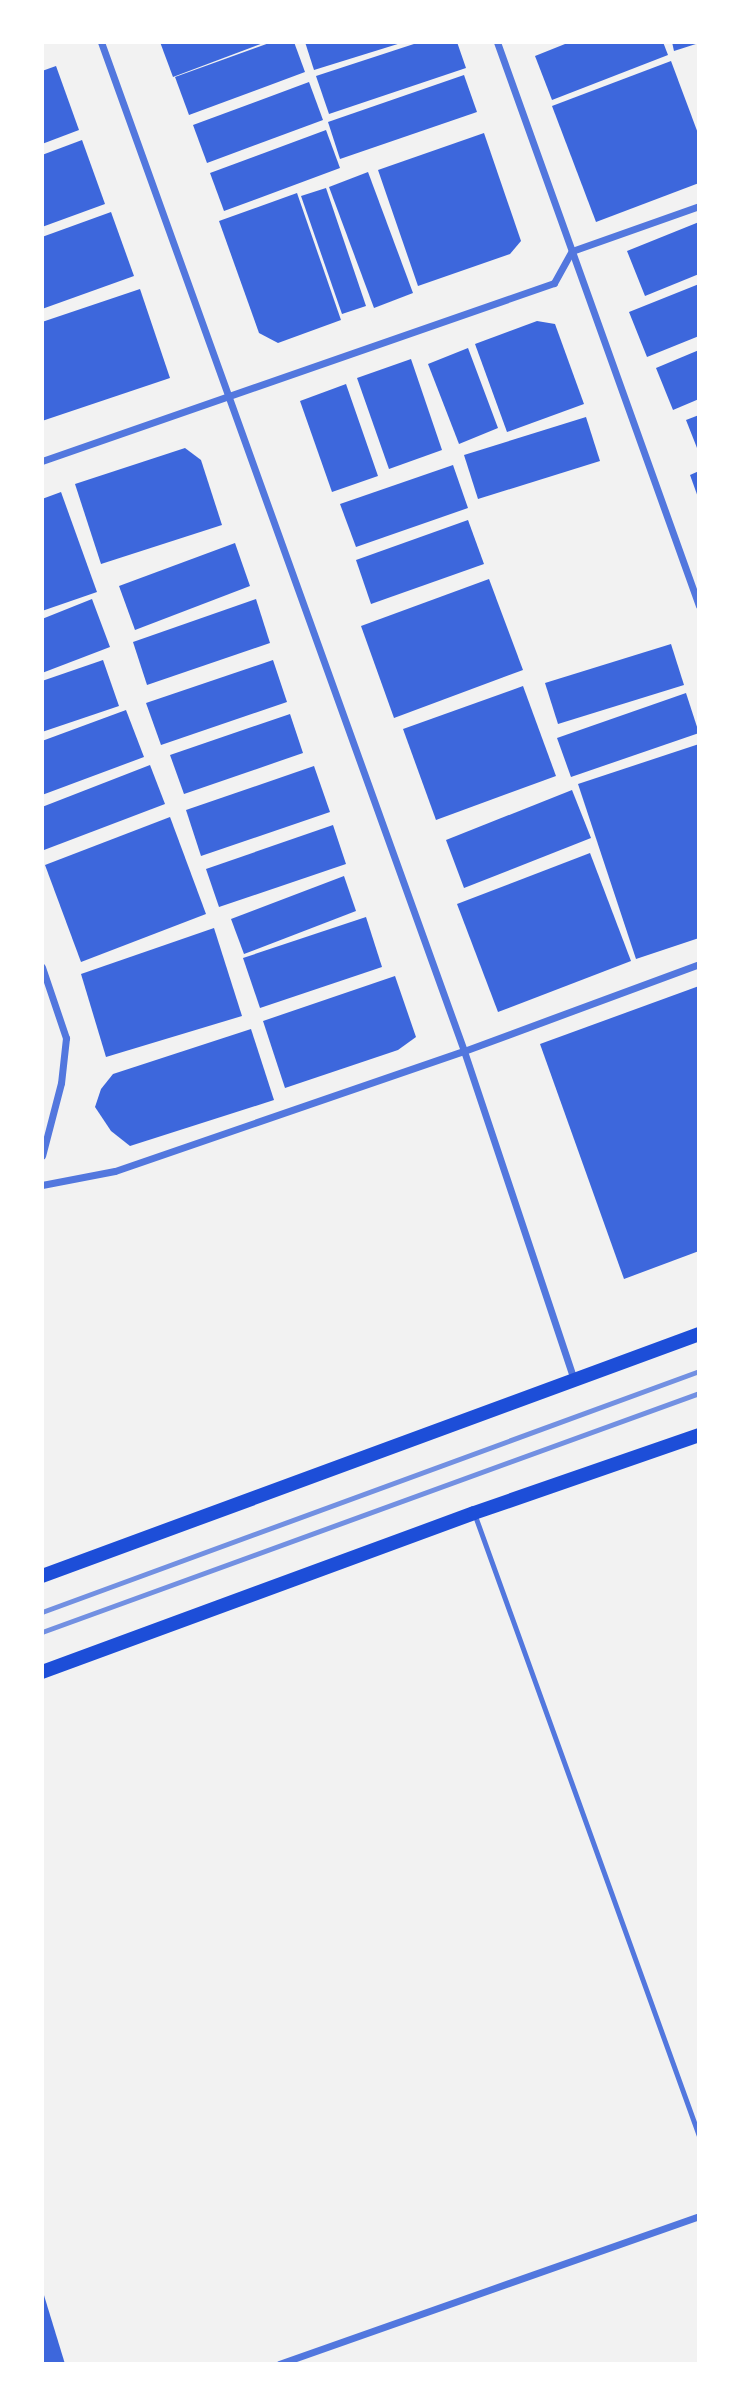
<!DOCTYPE html>
<html>
<head>
<meta charset="utf-8">
<style>
  body { margin:0 }
  #map { position:relative; width:741px; height:2406px; overflow:hidden; background:#f2f2f2; font-family:"DM Sans",sans-serif }
  div>[style] { position:absolute }
  .building>* { inset:0; background:#3d67dc }
  .service>* { height:5px; margin:-2.5px; padding:0 2.5px; transform-origin:2.5px; border-radius:2.5px; background:#5277de }
  .minor>* { height:7px; margin:-3.5px; padding:0 3.5px; transform-origin:3.5px; border-radius:3.5px; background:#5277de }
  .secondary>* { height:14px; margin:-7px; padding:0 7px; transform-origin:7px; border-radius:7px; background:#1d4ed8 }
  .rail>* { height:5px; margin:-2.5px; padding:0 2.5px; transform-origin:2.5px; border-radius:2.5px; background:#7290e2 }
  span { translate:-50% -50%; white-space:nowrap; text-align:center; line-height:1.15; -webkit-text-stroke:5px #fff; paint-order:stroke }
  .frame { position:absolute; inset:0; border:44px solid #fff; pointer-events:none }
</style>
</head>
<body>
<div id="map">
  <div class="building">
    <i style="clip-path:polygon(160px 42px,266px 42px,173px 77px)"></i>
    <i style="clip-path:polygon(272px 42px,294px 42px,305px 72px,189px 115px,175px 77px)"></i>
    <i style="clip-path:polygon(305px 42px,400px 42px,401px 43px,314px 70px)"></i>
    <i style="clip-path:polygon(420px 42px,457px 42px,466px 68px,329px 114px,316px 76px)"></i>
    <i style="clip-path:polygon(570px 42px,663px 42px,668px 55px,552px 100px,535px 56px)"></i>
    <i style="clip-path:polygon(672px 42px,699px 42px,699px 43px,674px 51px)"></i>
    <i style="clip-path:polygon(671px 61px,699px 136px,699px 183px,596px 222px,552px 106px)"></i>
    <i style="clip-path:polygon(56px 66px,79px 130px,42px 144px,42px 71px)"></i>
    <i style="clip-path:polygon(464px 75px,477px 112px,340px 159px,328px 122px)"></i>
    <i style="clip-path:polygon(309px 82px,323px 120px,207px 163px,193px 125px)"></i>
    <i style="clip-path:polygon(326px 130px,340px 168px,224px 211px,210px 173px)"></i>
    <i style="clip-path:polygon(484px 133px,521px 241px,510px 254px,418px 286px,378px 170px)"></i>
    <i style="clip-path:polygon(82px 140px,105px 204px,42px 227px,42px 155px)"></i>
    <i style="clip-path:polygon(368px 172px,413px 293px,374px 308px,329px 187px)"></i>
    <i style="clip-path:polygon(326px 188px,366px 306px,342px 314px,301px 196px)"></i>
    <i style="clip-path:polygon(297px 193px,341px 320px,278px 343px,259px 333px,219px 221px)"></i>
    <i style="clip-path:polygon(111px 212px,134px 276px,42px 309px,42px 237px)"></i>
    <i style="clip-path:polygon(699px 222px,699px 274px,645px 296px,627px 251px)"></i>
    <i style="clip-path:polygon(699px 284px,699px 336px,647px 357px,629px 312px)"></i>
    <i style="clip-path:polygon(140px 289px,170px 378px,42px 421px,42px 322px)"></i>
    <i style="clip-path:polygon(537px 321px,555px 324px,584px 404px,507px 432px,475px 344px)"></i>
    <i style="clip-path:polygon(468px 348px,498px 428px,459px 444px,428px 364px)"></i>
    <i style="clip-path:polygon(699px 350px,699px 399px,673px 410px,656px 368px)"></i>
    <i style="clip-path:polygon(411px 359px,442px 450px,389px 469px,357px 378px)"></i>
    <i style="clip-path:polygon(346px 384px,378px 476px,332px 492px,300px 401px)"></i>
    <i style="clip-path:polygon(699px 415px,699px 453px,686px 420px)"></i>
    <i style="clip-path:polygon(586px 417px,600px 461px,478px 499px,464px 455px)"></i>
    <i style="clip-path:polygon(185px 448px,201px 460px,222px 525px,101px 564px,75px 484px)"></i>
    <i style="clip-path:polygon(453px 465px,468px 508px,356px 547px,340px 504px)"></i>
    <i style="clip-path:polygon(699px 471px,699px 500px,690px 475px)"></i>
    <i style="clip-path:polygon(61px 492px,97px 592px,42px 611px,42px 499px)"></i>
    <i style="clip-path:polygon(468px 520px,484px 564px,371px 604px,356px 560px)"></i>
    <i style="clip-path:polygon(235px 543px,250px 586px,135px 630px,119px 586px)"></i>
    <i style="clip-path:polygon(489px 579px,523px 670px,394px 718px,361px 626px)"></i>
    <i style="clip-path:polygon(92px 599px,110px 647px,42px 673px,42px 619px)"></i>
    <i style="clip-path:polygon(256px 599px,270px 643px,147px 685px,133px 642px)"></i>
    <i style="clip-path:polygon(671px 644px,684px 685px,558px 724px,545px 683px)"></i>
    <i style="clip-path:polygon(103px 660px,119px 706px,42px 732px,42px 681px)"></i>
    <i style="clip-path:polygon(273px 660px,287px 702px,161px 745px,146px 703px)"></i>
    <i style="clip-path:polygon(523px 686px,556px 776px,436px 820px,403px 729px)"></i>
    <i style="clip-path:polygon(686px 693px,699px 733px,571px 777px,557px 738px)"></i>
    <i style="clip-path:polygon(126px 710px,144px 757px,42px 795px,42px 741px)"></i>
    <i style="clip-path:polygon(290px 714px,303px 753px,184px 794px,170px 755px)"></i>
    <i style="clip-path:polygon(699px 744px,699px 938px,636px 959px,578px 784px)"></i>
    <i style="clip-path:polygon(150px 765px,165px 804px,44px 850px,42px 807px)"></i>
    <i style="clip-path:polygon(314px 766px,330px 812px,201px 856px,186px 810px)"></i>
    <i style="clip-path:polygon(572px 790px,591px 838px,464px 888px,446px 840px)"></i>
    <i style="clip-path:polygon(170px 817px,206px 914px,81px 962px,45px 865px)"></i>
    <i style="clip-path:polygon(333px 825px,346px 864px,219px 907px,206px 869px)"></i>
    <i style="clip-path:polygon(590px 853px,631px 961px,498px 1012px,457px 904px)"></i>
    <i style="clip-path:polygon(344px 876px,356px 911px,244px 954px,231px 919px)"></i>
    <i style="clip-path:polygon(366px 917px,382px 967px,260px 1008px,243px 958px)"></i>
    <i style="clip-path:polygon(214px 928px,242px 1016px,106px 1057px,81px 974px)"></i>
    <i style="clip-path:polygon(395px 976px,416px 1037px,398px 1050px,285px 1088px,263px 1021px)"></i>
    <i style="clip-path:polygon(699px 986px,699px 1251px,624px 1279px,540px 1044px)"></i>
    <i style="clip-path:polygon(251px 1029px,274px 1100px,130px 1146px,111px 1131px,95px 1107px,101px 1089px,113px 1074px)"></i>
    <i style="clip-path:polygon(43px 2292px,65px 2364px,42px 2364px)"></i>
  </div>
  <div class="service">
    <i style="left:474px;top:1513px;width:662px;rotate:70.14deg"></i>
  </div>
  <div class="minor">
    <i style="left:101px;top:42px;width:1072px;rotate:70.21deg"></i>
    <i style="left:464px;top:1051px;width:347px;rotate:71.5deg"></i>
    <i style="left:497px;top:42px;width:599px;rotate:70.29deg"></i>
    <i style="left:42px;top:461px;width:542px;rotate:-19.17deg"></i>
    <i style="left:554px;top:283px;width:37px;rotate:-61deg"></i>
    <i style="left:572px;top:251px;width:135px;rotate:-19.5deg"></i>
    <i style="left:42px;top:967px;width:75px;rotate:71.3deg"></i>
    <i style="left:66px;top:1038px;width:45px;rotate:96.3deg"></i>
    <i style="left:61px;top:1083px;width:75px;rotate:104.6deg"></i>
    <i style="left:42px;top:1185px;width:74px;rotate:-10.9deg"></i>
    <i style="left:115px;top:1171px;width:369px;rotate:-19deg"></i>
    <i style="left:464px;top:1051px;width:251px;rotate:-20.3deg"></i>
    <i style="left:279px;top:2364px;width:445px;rotate:-19.4deg"></i>
  </div>
  <div class="secondary">
    <i style="left:42px;top:1576px;width:700px;rotate:-20.22deg"></i>
    <i style="left:42px;top:1672px;width:460px;rotate:-20.2deg"></i>
    <i style="left:474px;top:1513px;width:238px;rotate:-19.1deg"></i>
  </div>
  <div class="rail">
    <i style="left:42px;top:1612px;width:700px;rotate:-20.14deg"></i>
    <i style="left:42px;top:1632px;width:699px;rotate:-19.99deg"></i>
  </div>
  <div class="frame"></div>
</div>
</body>
</html>
